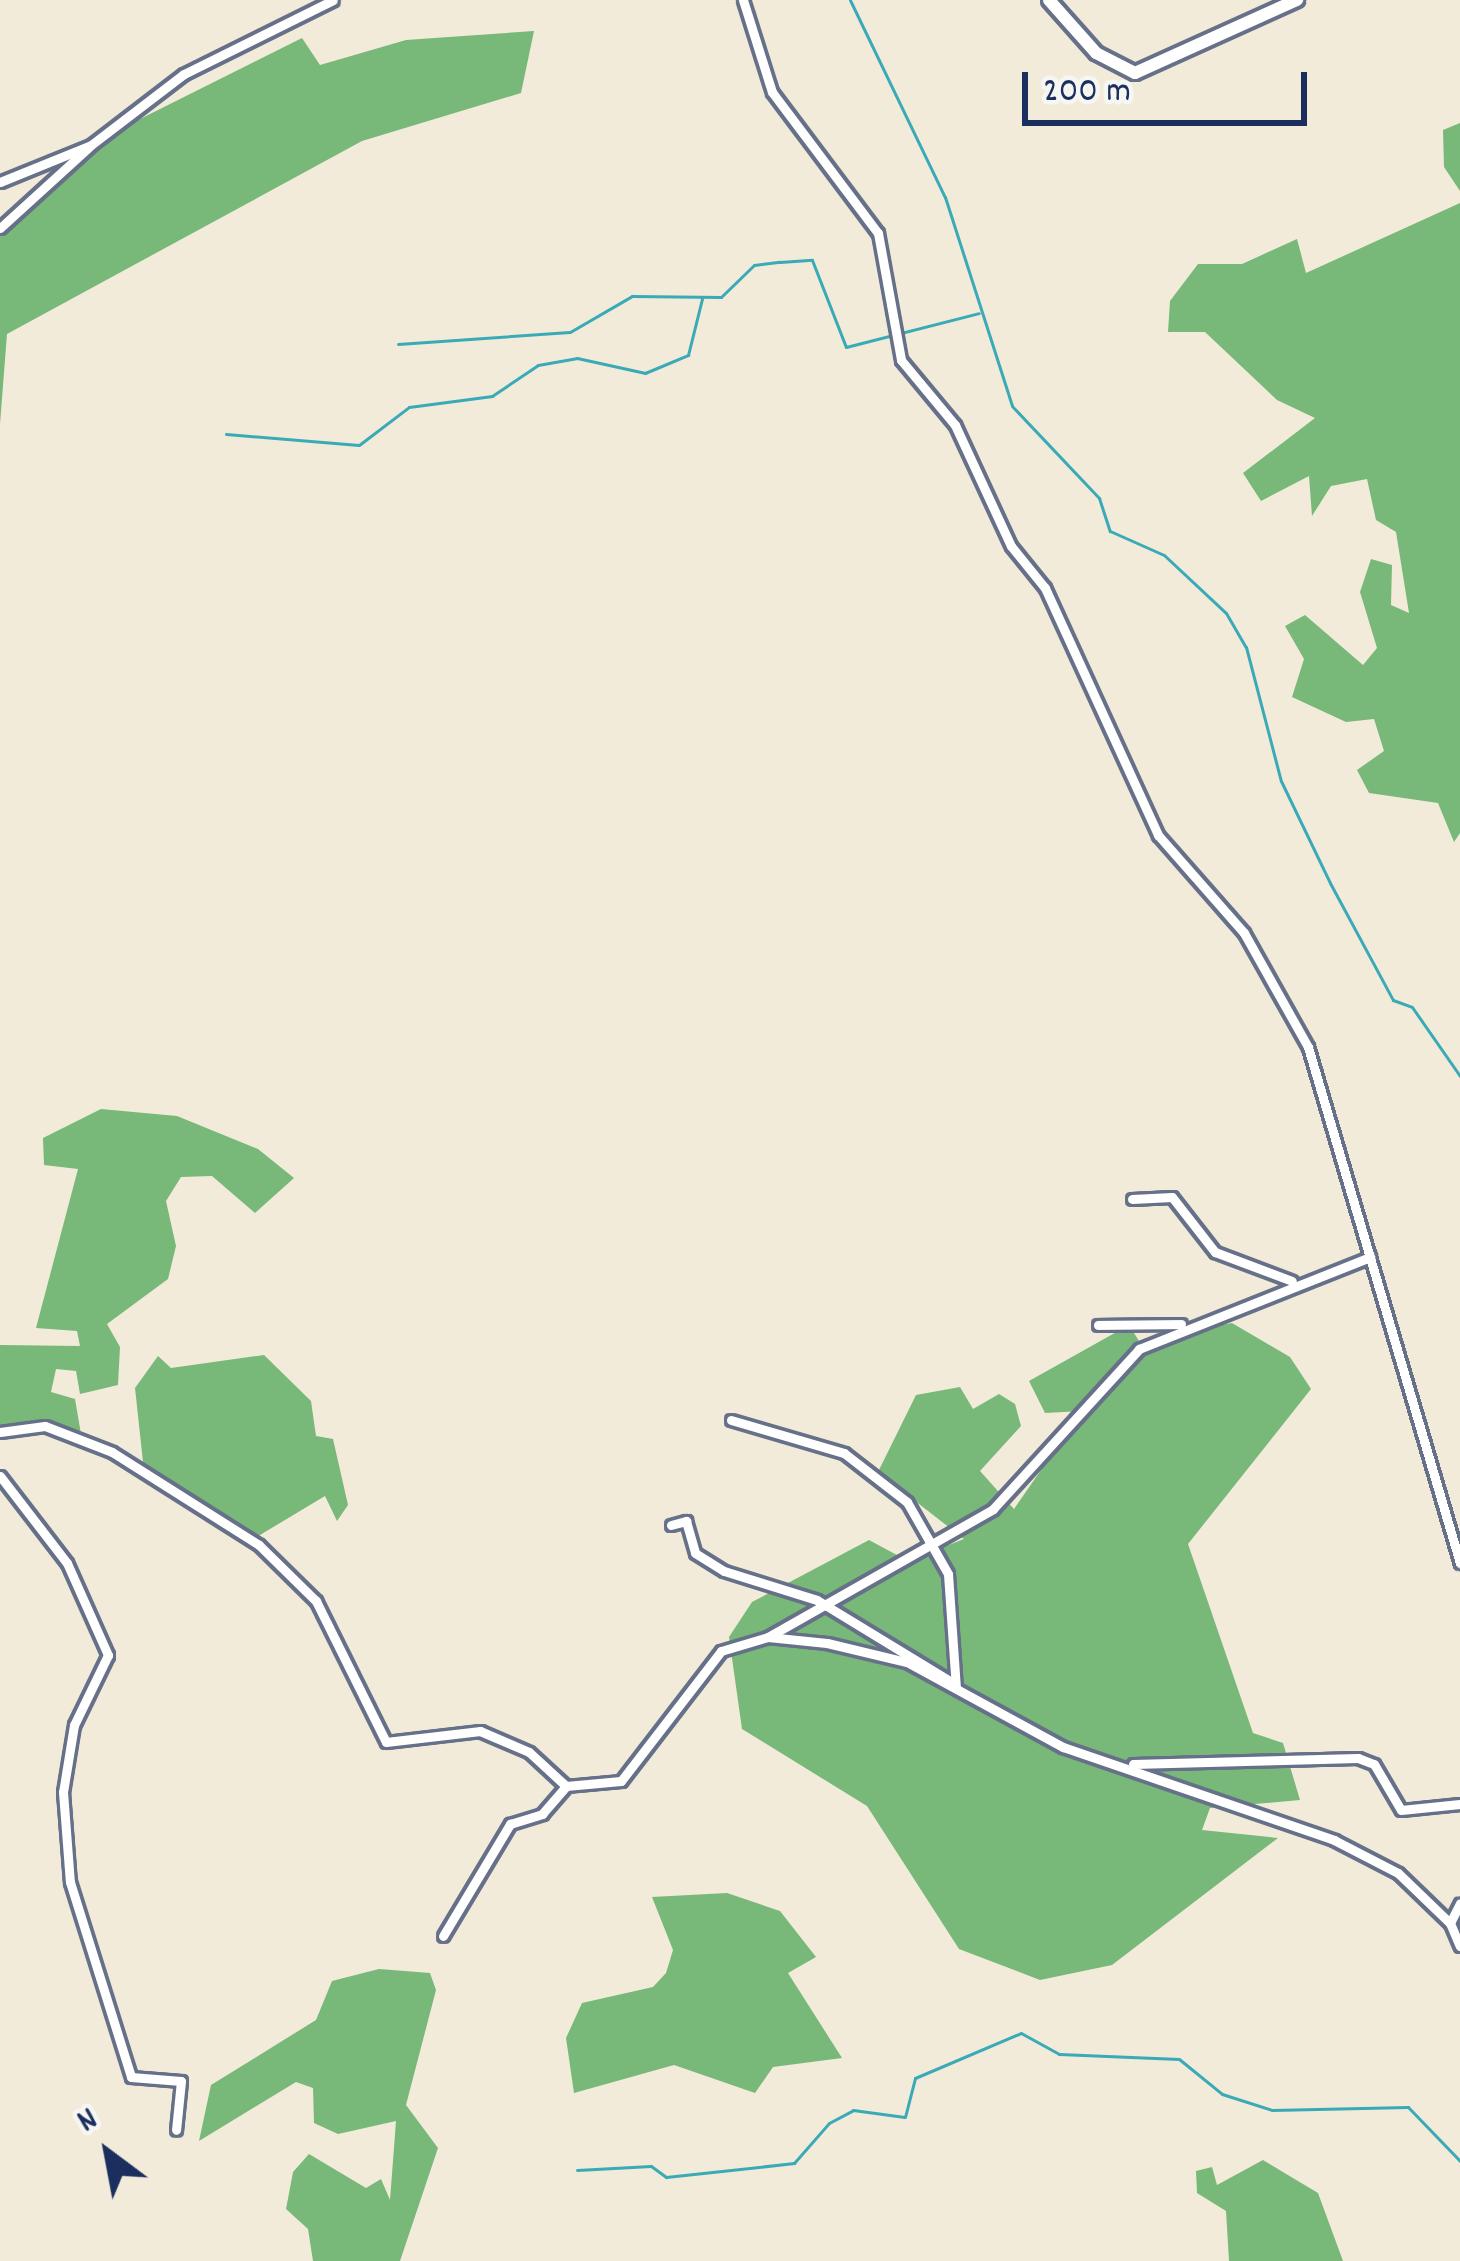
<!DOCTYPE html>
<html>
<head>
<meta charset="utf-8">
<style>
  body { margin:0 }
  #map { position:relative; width:1460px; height:2261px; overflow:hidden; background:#f2ebda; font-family:Dekko,sans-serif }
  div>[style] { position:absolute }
  .forest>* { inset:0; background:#78b879 }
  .stream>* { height:3px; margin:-1.5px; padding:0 1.5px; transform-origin:1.5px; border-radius:1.5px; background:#3aaab7 }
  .roads { filter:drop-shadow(3px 0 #667189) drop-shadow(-3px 0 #667189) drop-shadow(0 3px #667189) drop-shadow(0 -3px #667189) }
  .minor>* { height:9px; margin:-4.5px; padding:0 4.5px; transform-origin:4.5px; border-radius:4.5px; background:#fff }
  .major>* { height:12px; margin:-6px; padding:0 6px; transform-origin:6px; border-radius:6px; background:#fff }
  span { translate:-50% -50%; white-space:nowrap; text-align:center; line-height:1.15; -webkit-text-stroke:12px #f6f6f2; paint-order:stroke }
  .north { position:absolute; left:48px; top:2093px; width:120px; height:120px; -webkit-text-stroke:9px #f6f6f2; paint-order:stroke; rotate:328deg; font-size:33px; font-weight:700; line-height:48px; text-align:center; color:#1b2f5e }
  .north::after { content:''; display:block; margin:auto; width:42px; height:54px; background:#1b2f5e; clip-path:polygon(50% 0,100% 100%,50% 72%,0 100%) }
  .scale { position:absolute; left:1022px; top:72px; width:285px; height:54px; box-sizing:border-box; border:6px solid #1b2f5e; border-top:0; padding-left:15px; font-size:36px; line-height:42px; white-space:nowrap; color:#1b2f5e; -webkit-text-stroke:9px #f6f6f2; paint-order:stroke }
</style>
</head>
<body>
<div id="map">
  <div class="forest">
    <i style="clip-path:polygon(534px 31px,521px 93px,362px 141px,7px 334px,0 424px,0 234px,122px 128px,302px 38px,320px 65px,406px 40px)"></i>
    <i style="clip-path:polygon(1460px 123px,1460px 191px,1444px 167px,1443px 130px)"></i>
    <i style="clip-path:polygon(1460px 203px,1460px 833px,1454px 842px,1438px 803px,1369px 793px,1357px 770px,1384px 751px,1374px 719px,1346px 722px,1292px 697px,1304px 659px,1285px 626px,1305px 615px,1363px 665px,1377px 648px,1360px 592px,1371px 559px,1392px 565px,1391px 605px,1409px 613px,1396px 532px,1376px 520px,1367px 479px,1331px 486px,1312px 516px,1309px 476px,1261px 501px,1243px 473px,1315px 418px,1277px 400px,1205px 332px,1168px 332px,1170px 301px,1198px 264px,1242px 264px,1297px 239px,1306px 273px)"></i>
    <i style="clip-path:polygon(101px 1109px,177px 1116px,258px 1149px,294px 1178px,255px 1213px,212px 1176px,181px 1177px,166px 1201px,176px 1246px,168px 1279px,107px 1324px,120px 1347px,118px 1385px,80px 1394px,76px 1371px,56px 1369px,51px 1392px,75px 1399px,81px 1434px,51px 1424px,0 1432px,0 1345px,80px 1346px,77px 1331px,36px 1328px,78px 1169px,44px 1165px,43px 1138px)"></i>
    <i style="clip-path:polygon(1232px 1323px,1290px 1357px,1311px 1389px,1188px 1544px,1253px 1733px,1283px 1743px,1300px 1800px,1210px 1808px,1202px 1830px,1278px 1838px,1112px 1965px,1040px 1980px,959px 1949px,867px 1806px,742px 1729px,729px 1637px,752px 1602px,869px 1540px,908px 1561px,964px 1539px,878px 1472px,916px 1395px,960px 1387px,973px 1409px,999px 1394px,1015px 1404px,1021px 1426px,980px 1471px,1014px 1509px,1082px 1411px,1045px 1413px,1029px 1381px,1129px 1325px,1139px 1341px)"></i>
    <i style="clip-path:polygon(264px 1355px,311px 1401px,316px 1436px,333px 1439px,348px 1505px,337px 1521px,325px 1496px,255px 1538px,143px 1462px,135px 1388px,158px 1356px,171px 1368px)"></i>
    <i style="clip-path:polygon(727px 1893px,780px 1911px,816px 1957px,788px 1973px,842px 2058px,773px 2067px,755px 2093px,674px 2065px,574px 2093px,566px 2038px,582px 2003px,653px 1987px,666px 1973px,673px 1950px,652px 1897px)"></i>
    <i style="clip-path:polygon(379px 1969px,430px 1973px,436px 1990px,406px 2105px,438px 2148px,400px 2261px,313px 2261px,308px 2229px,286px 2209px,293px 2172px,309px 2154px,366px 2188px,381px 2179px,390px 2200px,396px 2121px,338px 2134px,314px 2123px,313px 2088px,296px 2082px,199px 2141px,211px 2085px,316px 2020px,332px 1981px)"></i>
    <i style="clip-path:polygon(1263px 2160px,1318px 2193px,1343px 2261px,1229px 2261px,1226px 2211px,1197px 2193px,1196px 2171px,1212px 2167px,1217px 2185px)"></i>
  </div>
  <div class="stream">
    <i style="left:850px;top:0;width:219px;rotate:64.3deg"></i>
    <i style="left:945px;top:197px;width:219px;rotate:72.2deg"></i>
    <i style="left:1012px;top:406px;width:127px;rotate:46.6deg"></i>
    <i style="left:1099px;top:498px;width:35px;rotate:72deg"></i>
    <i style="left:1110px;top:531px;width:59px;rotate:24deg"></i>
    <i style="left:1164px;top:555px;width:85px;rotate:43.1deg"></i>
    <i style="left:1226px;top:613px;width:39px;rotate:60deg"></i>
    <i style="left:1246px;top:647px;width:138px;rotate:75.4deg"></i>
    <i style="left:1281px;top:781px;width:113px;rotate:64.3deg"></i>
    <i style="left:1330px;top:883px;width:133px;rotate:61.7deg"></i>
    <i style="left:1393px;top:1000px;width:20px;rotate:20deg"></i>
    <i style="left:1412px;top:1007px;width:84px;rotate:55.2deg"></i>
    <i style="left:398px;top:344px;width:172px;rotate:-4deg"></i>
    <i style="left:570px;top:332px;width:72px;rotate:-30.1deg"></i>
    <i style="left:632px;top:296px;width:89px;rotate:0.6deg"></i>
    <i style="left:721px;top:297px;width:46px;rotate:-44.1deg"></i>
    <i style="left:754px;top:265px;width:26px;rotate:-7deg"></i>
    <i style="left:780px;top:262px;width:32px;rotate:-4deg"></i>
    <i style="left:812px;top:260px;width:93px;rotate:68.7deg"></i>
    <i style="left:846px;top:347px;width:137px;rotate:-14.3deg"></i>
    <i style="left:226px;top:434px;width:133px;rotate:4.7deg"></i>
    <i style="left:359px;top:445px;width:63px;rotate:-37.2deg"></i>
    <i style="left:409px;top:407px;width:84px;rotate:-7.5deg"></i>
    <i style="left:492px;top:396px;width:55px;rotate:-34deg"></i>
    <i style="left:538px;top:365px;width:40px;rotate:-10deg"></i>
    <i style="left:577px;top:358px;width:70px;rotate:12.4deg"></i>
    <i style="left:645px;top:373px;width:47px;rotate:-22.7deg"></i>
    <i style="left:688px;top:355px;width:58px;rotate:-76deg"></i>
    <i style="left:577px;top:2170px;width:74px;rotate:-3.1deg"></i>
    <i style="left:651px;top:2166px;width:19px;rotate:36deg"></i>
    <i style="left:666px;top:2177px;width:129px;rotate:-6.2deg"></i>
    <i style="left:794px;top:2163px;width:53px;rotate:-48.8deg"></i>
    <i style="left:829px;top:2123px;width:27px;rotate:-28deg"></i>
    <i style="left:853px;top:2110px;width:52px;rotate:7.7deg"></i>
    <i style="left:905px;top:2117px;width:40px;rotate:-75.6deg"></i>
    <i style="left:915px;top:2078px;width:115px;rotate:-23deg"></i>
    <i style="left:1021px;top:2033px;width:43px;rotate:28.9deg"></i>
    <i style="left:1059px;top:2054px;width:120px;rotate:2.4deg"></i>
    <i style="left:1179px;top:2059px;width:55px;rotate:39.1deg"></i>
    <i style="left:1222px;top:2094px;width:52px;rotate:17.7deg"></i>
    <i style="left:1272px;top:2110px;width:136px;rotate:-1.3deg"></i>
    <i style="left:1408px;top:2107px;width:75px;rotate:46.1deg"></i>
  </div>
  <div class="roads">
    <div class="minor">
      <i style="left:743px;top:0;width:96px;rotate:72.5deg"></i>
      <i style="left:772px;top:92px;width:176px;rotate:53.1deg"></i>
      <i style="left:878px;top:233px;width:129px;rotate:79.7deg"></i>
      <i style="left:901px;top:360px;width:85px;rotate:50.3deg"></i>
      <i style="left:955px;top:425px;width:133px;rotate:65.2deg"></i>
      <i style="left:1011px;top:546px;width:54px;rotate:51deg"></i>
      <i style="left:1045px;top:588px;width:272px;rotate:65.4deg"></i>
      <i style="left:1158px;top:835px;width:130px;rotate:48.7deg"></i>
      <i style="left:1244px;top:933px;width:131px;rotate:60.7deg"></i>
      <i style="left:1308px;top:1047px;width:538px;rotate:73.59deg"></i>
      <i style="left:0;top:182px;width:98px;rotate:-22.1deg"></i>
      <i style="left:91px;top:145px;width:117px;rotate:-37.4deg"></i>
      <i style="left:184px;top:74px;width:166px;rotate:-26.4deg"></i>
      <i style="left:0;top:228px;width:120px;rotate:-42.3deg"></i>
      <i style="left:1132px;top:1199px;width:40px;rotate:-2.9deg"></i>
      <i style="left:1172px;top:1197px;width:70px;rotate:52deg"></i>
      <i style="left:1215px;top:1252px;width:82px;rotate:20.6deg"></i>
      <i style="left:1098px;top:1325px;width:83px;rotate:-0.7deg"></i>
      <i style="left:731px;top:1420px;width:118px;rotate:16.3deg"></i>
      <i style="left:844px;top:1453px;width:80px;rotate:37.9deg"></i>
      <i style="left:907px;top:1502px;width:83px;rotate:60.3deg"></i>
      <i style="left:948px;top:1574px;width:114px;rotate:86deg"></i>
      <i style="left:0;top:1432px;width:45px;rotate:-7.6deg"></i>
      <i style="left:45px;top:1426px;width:72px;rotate:21.2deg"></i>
      <i style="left:112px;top:1452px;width:174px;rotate:32.3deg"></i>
      <i style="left:259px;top:1545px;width:80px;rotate:44.5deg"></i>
      <i style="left:316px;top:1601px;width:157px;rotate:63.6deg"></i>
      <i style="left:386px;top:1742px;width:95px;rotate:-6.7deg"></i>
      <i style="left:480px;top:1731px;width:53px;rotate:23.2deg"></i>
      <i style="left:529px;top:1752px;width:50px;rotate:42.6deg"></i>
      <i style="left:566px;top:1786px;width:55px;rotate:-5.2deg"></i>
      <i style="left:621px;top:1781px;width:164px;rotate:-52.4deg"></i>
      <i style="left:721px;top:1651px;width:49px;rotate:-16.6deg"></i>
      <i style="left:768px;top:1637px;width:59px;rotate:5.8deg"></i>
      <i style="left:827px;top:1643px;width:82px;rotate:13.4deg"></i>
      <i style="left:907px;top:1662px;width:178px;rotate:28.6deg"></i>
      <i style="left:1063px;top:1747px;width:287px;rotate:18.9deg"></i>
      <i style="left:1334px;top:1840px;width:72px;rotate:27.3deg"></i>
      <i style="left:1398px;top:1873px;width:72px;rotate:43.9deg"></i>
      <i style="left:1450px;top:1923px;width:22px;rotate:-63deg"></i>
      <i style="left:0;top:1476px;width:110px;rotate:52.4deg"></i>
      <i style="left:67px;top:1563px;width:101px;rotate:66deg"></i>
      <i style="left:108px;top:1655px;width:78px;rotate:115.9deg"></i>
      <i style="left:74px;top:1725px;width:68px;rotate:99.3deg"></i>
      <i style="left:63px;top:1792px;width:90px;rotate:85.6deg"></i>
      <i style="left:70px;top:1882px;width:204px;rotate:72.6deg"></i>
      <i style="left:131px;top:2077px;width:50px;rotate:4.6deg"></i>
      <i style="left:181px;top:2081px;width:49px;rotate:95.8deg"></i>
      <i style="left:671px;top:1525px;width:16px;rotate:-15deg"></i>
      <i style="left:686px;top:1521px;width:33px;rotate:74deg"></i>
      <i style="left:695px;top:1553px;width:34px;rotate:32deg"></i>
      <i style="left:724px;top:1571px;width:97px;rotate:17.3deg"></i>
      <i style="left:817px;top:1600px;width:153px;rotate:31.4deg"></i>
      <i style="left:768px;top:1637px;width:259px;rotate:-29.6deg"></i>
      <i style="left:993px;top:1509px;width:217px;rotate:-47.6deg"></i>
      <i style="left:1139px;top:1349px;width:249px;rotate:-21.7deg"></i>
      <i style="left:1133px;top:1764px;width:225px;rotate:-1.5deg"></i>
      <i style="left:1358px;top:1758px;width:17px;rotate:21deg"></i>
      <i style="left:1374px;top:1764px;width:53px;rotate:59.6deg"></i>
      <i style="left:1401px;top:1810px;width:59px;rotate:-5.8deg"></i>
      <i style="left:1450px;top:1923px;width:25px;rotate:67deg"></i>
      <i style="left:443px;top:1936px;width:131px;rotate:-59.1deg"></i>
      <i style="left:510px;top:1824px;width:34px;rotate:-17deg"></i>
      <i style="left:542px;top:1814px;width:37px;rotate:-49deg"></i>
    </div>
    <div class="major">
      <i style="left:1049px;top:0;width:71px;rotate:48.4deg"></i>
      <i style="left:1096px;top:53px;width:44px;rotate:27.1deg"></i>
      <i style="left:1135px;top:73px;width:178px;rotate:-24.3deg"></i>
    </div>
  </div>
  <div class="north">N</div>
  <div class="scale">200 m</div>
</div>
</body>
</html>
